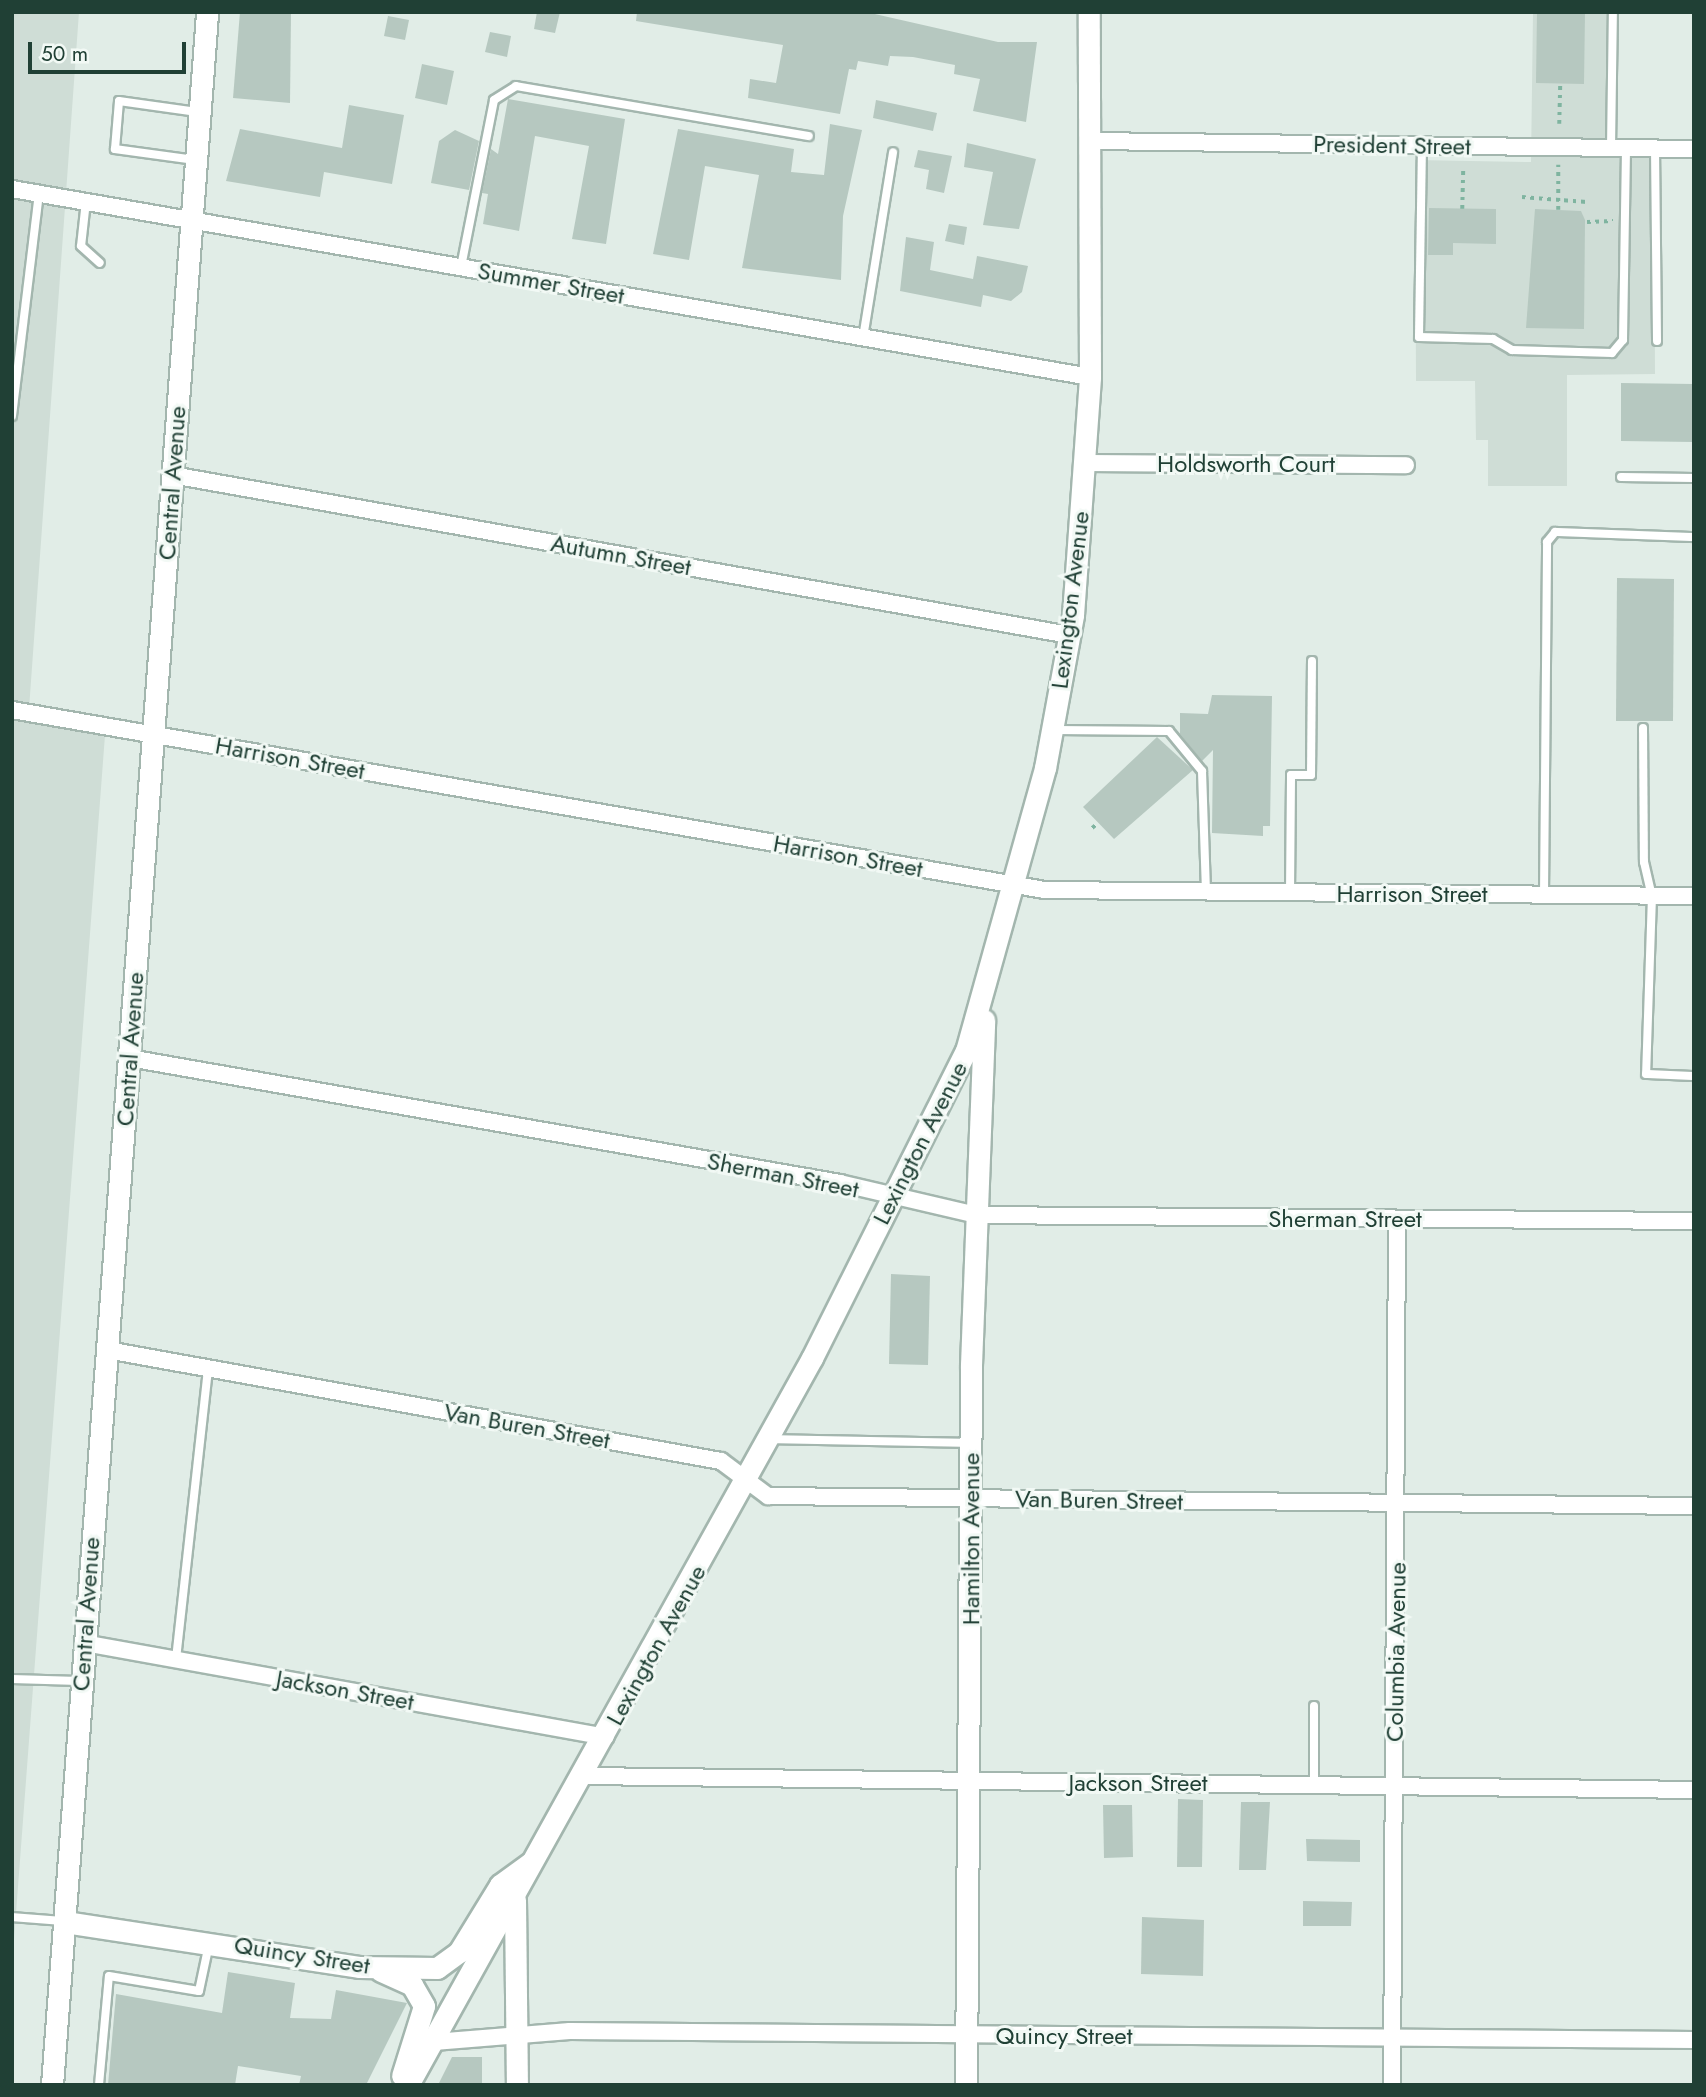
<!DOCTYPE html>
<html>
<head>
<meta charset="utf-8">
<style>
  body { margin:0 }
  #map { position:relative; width:1706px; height:2097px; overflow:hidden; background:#e1ede7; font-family:Jost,sans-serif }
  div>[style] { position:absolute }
  .built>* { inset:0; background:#cfddd6 }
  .building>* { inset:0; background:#b6c8c0 }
  .path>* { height:3.5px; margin-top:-1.75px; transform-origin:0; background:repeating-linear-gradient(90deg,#7fb4a0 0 3.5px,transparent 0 8.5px) }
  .roads { filter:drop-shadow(2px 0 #a3b6ae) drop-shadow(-2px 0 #a3b6ae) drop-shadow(0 2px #a3b6ae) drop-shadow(0 -2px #a3b6ae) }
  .lane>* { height:8px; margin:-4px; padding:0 4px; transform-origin:4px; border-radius:4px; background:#fff }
  .street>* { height:16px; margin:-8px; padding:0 8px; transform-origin:8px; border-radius:8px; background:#fff }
  .secondary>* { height:21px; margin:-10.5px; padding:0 10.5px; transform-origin:10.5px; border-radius:10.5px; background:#fff }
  span { translate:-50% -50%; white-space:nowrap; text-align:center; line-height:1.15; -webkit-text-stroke:6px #f2f9f5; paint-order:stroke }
  .street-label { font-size:24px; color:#204035 }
  .frame { position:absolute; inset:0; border:14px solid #204035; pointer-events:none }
  .scale { position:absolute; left:28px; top:42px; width:158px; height:32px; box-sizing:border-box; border:4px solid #204035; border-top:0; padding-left:9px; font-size:21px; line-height:24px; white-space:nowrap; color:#204035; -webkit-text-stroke:5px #f2f9f5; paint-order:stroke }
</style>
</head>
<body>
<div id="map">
  <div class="built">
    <i style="clip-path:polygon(12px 12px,79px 12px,29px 709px,106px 722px,12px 1966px)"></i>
    <i style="clip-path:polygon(1533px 12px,1608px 12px,1609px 158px,1654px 158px,1655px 374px,1567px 375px,1567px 486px,1488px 486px,1488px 440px,1476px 440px,1475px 381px,1416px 381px,1415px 160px,1531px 162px)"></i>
  </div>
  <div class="building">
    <i style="clip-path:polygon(240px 12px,291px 12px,290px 103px,233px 98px)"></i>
    <i style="clip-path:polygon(537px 12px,560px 12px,555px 33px,534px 29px)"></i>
    <i style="clip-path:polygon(637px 12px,866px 12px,998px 42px,1037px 42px,1026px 122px,973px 111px,980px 79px,954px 74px,955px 65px,913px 57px,890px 56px,888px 66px,858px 61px,856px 70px,849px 69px,840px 114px,748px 98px,750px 79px,776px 83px,783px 45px,636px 21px)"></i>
    <i style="clip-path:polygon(1537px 12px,1585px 12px,1584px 84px,1536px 83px)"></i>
    <i style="clip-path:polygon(388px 16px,409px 20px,405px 40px,384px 36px)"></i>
    <i style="clip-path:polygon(490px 32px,511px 36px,507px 57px,485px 52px)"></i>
    <i style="clip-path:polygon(422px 64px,454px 71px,447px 105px,415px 98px)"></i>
    <i style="clip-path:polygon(508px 99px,625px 119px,606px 244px,572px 239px,589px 146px,535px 136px,519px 231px,483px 224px,488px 194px,482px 193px,491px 149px,498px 154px)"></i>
    <i style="clip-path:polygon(876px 100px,937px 113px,933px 131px,873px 118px)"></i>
    <i style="clip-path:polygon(349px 105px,404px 115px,392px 184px,324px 172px,320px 197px,226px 181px,240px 129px,342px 148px)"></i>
    <i style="clip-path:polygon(830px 124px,862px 130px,843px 216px,841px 280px,742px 268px,759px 175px,705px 166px,689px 260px,653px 254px,678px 129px,794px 149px,791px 172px,824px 175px)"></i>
    <i style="clip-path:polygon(455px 130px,479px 141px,469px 190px,431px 183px,439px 141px)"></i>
    <i style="clip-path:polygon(967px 143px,1036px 159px,1019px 229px,983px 225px,993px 172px,964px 167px)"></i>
    <i style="clip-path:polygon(918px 150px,952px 156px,944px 193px,926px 189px,929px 170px,914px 167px)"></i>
    <i style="clip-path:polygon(1429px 208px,1496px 209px,1496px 244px,1453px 243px,1453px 255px,1428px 255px)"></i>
    <i style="clip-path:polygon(1535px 209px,1581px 211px,1585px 220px,1584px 329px,1526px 328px)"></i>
    <i style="clip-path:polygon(949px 224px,967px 227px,964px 245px,945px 241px)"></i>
    <i style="clip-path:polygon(906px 237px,934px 242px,930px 270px,973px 279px,977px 256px,1028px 266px,1022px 292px,1011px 301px,983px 295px,981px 307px,900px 291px)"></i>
    <i style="clip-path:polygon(1621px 383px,1694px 384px,1694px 442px,1621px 441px)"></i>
    <i style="clip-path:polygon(1617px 578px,1674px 579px,1673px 721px,1616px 721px)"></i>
    <i style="clip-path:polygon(1212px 695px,1272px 696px,1270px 826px,1263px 826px,1263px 836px,1212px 833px,1213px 750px,1202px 761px,1180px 734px,1180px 713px,1208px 714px)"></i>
    <i style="clip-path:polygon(1157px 737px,1193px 770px,1114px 839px,1083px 807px)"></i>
    <i style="clip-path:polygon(891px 1274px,930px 1276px,928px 1365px,889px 1364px)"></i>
    <i style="clip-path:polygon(1178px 1799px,1203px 1800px,1202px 1867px,1177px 1867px)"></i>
    <i style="clip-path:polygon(1241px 1802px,1270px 1802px,1266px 1870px,1239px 1870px)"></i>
    <i style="clip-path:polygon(1103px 1805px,1132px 1805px,1133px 1857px,1104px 1858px)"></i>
    <i style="clip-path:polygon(1306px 1839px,1360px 1840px,1360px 1862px,1307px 1861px)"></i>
    <i style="clip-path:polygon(1303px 1901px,1352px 1902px,1351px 1926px,1303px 1926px)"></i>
    <i style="clip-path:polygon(1142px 1917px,1204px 1920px,1203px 1976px,1141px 1974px)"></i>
    <i style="clip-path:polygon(228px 1972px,295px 1983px,290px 2018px,331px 2019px,336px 1990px,407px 2003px,366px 2085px,299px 2085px,301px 2076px,238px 2066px,235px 2085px,108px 2085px,116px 1994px,222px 2013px)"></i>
    <i style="clip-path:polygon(452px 2057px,482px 2057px,482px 2085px,438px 2085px)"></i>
  </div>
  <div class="path">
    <i style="left:1559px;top:124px;width:41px;rotate:-88.6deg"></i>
    <i style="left:1522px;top:197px;width:65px;rotate:4.4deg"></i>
    <i style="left:1462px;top:209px;width:40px;rotate:-88.6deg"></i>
    <i style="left:1558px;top:210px;width:45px;rotate:-90deg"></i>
    <i style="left:1587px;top:222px;width:26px;rotate:-2deg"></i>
    <i style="left:1092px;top:828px;width:8px;rotate:-40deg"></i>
  </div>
  <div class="roads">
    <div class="lane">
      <i style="left:1422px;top:145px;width:192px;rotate:90.9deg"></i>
      <i style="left:1419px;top:337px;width:74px;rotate:1.5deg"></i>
      <i style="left:1493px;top:339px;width:22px;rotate:30deg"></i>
      <i style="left:1512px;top:350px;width:100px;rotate:1.7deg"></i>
      <i style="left:1612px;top:353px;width:17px;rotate:-50deg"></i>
      <i style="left:1623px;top:340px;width:192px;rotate:-89.1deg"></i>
      <i style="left:1611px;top:148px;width:136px;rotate:-89.2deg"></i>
      <i style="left:1655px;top:148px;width:193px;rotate:89.4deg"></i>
      <i style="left:195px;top:160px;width:81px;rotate:-172.2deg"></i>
      <i style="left:115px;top:149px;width:48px;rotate:-85.2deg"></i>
      <i style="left:119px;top:101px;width:79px;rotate:8deg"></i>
      <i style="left:86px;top:201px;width:45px;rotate:96.3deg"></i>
      <i style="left:81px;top:246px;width:25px;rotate:42deg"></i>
      <i style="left:461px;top:267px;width:170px;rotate:-78.8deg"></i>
      <i style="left:494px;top:100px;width:26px;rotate:-32deg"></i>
      <i style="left:516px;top:86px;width:297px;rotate:9.7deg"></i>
      <i style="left:863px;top:338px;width:188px;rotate:-80.8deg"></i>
      <i style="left:12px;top:416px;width:225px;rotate:-83.1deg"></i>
      <i style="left:1621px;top:477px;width:73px;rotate:0.8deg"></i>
      <i style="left:1643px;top:728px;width:134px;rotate:89.6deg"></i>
      <i style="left:1644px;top:862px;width:35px;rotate:77deg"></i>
      <i style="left:1652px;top:896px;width:178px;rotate:91.9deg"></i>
      <i style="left:1646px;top:1074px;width:48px;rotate:2.4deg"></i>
      <i style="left:1055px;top:730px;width:114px;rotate:0.5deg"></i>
      <i style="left:1169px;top:731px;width:52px;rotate:50.5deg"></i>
      <i style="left:1202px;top:771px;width:121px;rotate:88.1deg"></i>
      <i style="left:1290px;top:893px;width:118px;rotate:-89.5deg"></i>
      <i style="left:1291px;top:775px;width:20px"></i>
      <i style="left:1311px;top:775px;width:114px;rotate:-89.5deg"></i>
      <i style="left:1544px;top:895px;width:353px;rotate:-89.5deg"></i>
      <i style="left:1547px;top:542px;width:13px;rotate:-51deg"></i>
      <i style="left:1555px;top:532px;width:139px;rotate:2.1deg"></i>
      <i style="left:769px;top:1439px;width:201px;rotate:1.1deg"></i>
      <i style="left:176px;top:1659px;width:292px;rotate:-83.7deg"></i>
      <i style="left:12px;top:1679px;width:67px;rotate:1.7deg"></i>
      <i style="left:1314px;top:1784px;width:78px;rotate:-90deg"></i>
      <i style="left:12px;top:1917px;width:50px;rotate:4.6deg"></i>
      <i style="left:99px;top:2085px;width:109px;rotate:-84.8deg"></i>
      <i style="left:109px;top:1976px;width:91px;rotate:9.5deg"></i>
      <i style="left:199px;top:1991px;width:48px;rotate:-78deg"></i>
    </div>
    <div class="street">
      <i style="left:1091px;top:141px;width:603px;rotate:0.76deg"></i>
      <i style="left:12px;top:189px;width:1094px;rotate:9.89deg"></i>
      <i style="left:1087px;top:463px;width:319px;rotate:0.4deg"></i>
      <i style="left:172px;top:475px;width:911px;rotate:10.11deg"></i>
      <i style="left:12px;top:710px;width:1048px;rotate:9.89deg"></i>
      <i style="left:1044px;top:890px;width:650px;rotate:0.53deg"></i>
      <i style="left:129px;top:1058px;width:722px;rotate:9.97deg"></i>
      <i style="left:840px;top:1183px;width:140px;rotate:13.2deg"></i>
      <i style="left:976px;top:1215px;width:718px;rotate:0.48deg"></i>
      <i style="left:107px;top:1350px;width:624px;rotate:10.25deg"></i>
      <i style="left:721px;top:1461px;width:59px;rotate:36.7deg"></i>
      <i style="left:768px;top:1496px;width:926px;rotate:0.62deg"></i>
      <i style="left:84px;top:1643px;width:530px;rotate:10.21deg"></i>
      <i style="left:583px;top:1776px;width:1111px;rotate:0.72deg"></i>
      <i style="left:434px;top:2042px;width:136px;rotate:-4.6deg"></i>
      <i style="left:570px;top:2031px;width:1124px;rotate:0.46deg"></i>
      <i style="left:1392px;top:2085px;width:866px;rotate:-89.67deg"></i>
    </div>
    <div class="secondary">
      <i style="left:515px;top:1900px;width:185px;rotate:89.4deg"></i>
      <i style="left:65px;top:1922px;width:297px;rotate:8.7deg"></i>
      <i style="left:359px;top:1967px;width:78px;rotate:0.7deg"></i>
      <i style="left:437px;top:1968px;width:27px;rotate:-36deg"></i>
      <i style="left:459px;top:1952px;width:79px;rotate:-58.5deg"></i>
      <i style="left:500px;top:1885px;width:37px;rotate:-36deg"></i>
      <i style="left:381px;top:1971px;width:34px;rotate:24deg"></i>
      <i style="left:412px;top:1985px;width:24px;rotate:60deg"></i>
      <i style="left:424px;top:2006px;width:73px;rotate:107.4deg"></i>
      <i style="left:52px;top:2085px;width:2079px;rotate:-85.72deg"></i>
      <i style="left:408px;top:2085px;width:832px;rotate:-60.94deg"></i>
      <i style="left:812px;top:1358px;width:343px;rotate:-63.4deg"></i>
      <i style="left:966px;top:1051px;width:294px;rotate:-74.4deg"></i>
      <i style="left:1045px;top:768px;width:156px;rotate:-79.6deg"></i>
      <i style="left:1073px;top:615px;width:239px;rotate:-85.9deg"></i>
      <i style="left:1090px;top:377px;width:365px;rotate:-90.2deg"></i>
      <i style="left:966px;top:2085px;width:720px;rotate:-89.6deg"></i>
      <i style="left:971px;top:1365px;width:345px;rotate:-87.8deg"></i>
    </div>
  </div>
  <div class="street-label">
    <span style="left:1392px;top:145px;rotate:1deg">President Street</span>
    <span style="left:551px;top:283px;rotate:10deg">Summer Street</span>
    <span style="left:1246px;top:464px">Holdsworth Court</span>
    <span style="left:172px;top:483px;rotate:-86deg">Central Avenue</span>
    <span style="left:621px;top:555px;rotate:10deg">Autumn Street</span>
    <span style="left:1070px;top:600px;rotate:-83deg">Lexington Avenue</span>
    <span style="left:290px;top:758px;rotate:10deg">Harrison Street</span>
    <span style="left:848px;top:856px;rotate:10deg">Harrison Street</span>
    <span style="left:1412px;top:894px">Harrison Street</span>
    <span style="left:130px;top:1049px;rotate:-86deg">Central Avenue</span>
    <span style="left:920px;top:1143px;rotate:-63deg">Lexington Avenue</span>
    <span style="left:783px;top:1175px;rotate:11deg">Sherman Street</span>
    <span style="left:1345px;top:1219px">Sherman Street</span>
    <span style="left:527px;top:1426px;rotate:10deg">Van Buren Street</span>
    <span style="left:1099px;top:1500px;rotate:1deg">Van Buren Street</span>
    <span style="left:971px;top:1539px;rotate:-90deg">Hamilton Avenue</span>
    <span style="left:86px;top:1614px;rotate:-86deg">Central Avenue</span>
    <span style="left:656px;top:1645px;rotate:-61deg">Lexington Avenue</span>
    <span style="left:1396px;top:1652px;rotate:-89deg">Columbia Avenue</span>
    <span style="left:345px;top:1690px;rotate:10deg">Jackson Street</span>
    <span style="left:1138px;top:1783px">Jackson Street</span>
    <span style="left:302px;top:1955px;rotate:9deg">Quincy Street</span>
    <span style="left:1064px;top:2036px">Quincy Street</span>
  </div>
  <div class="frame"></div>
  <div class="scale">50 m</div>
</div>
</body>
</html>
